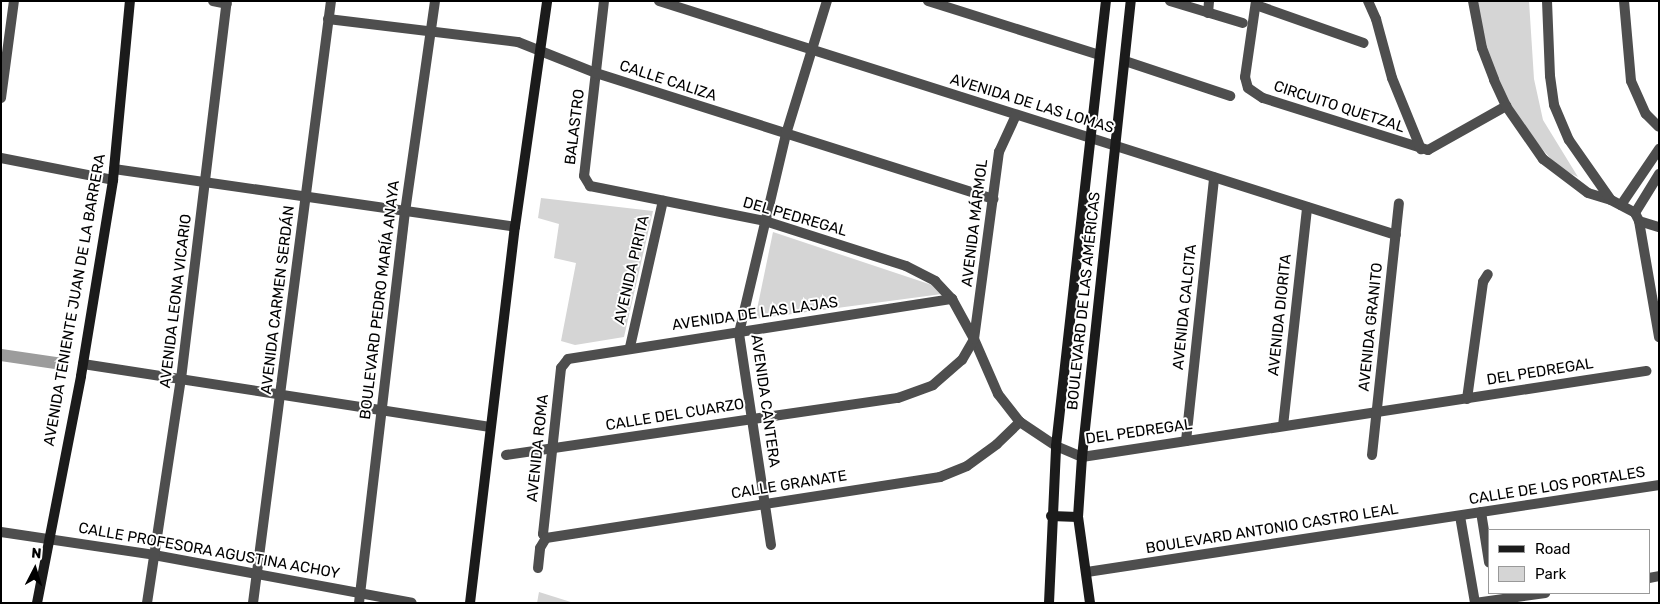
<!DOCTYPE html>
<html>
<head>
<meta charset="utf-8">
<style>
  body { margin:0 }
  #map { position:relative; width:1660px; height:604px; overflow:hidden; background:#fff; font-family:Rubik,sans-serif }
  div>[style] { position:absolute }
  .green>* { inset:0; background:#d5d5d5 }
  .canal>* { height:12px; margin:-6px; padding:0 6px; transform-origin:6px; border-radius:6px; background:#9c9c9c }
  .street>* { height:10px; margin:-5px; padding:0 5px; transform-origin:5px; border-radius:5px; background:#4e4e4e }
  .secondary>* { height:10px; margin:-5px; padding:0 5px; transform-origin:5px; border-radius:5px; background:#1b1b1b }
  span { translate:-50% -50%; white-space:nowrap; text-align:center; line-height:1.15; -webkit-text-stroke:4px #fff; paint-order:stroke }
  .street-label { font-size:15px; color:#000 }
  .frame { position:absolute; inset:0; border:2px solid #000; pointer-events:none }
  .legend { position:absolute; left:1488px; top:529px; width:162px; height:65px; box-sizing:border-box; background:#fff; border:1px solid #999; margin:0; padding:6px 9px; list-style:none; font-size:15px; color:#000 }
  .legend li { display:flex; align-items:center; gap:10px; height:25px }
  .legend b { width:25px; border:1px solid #999 }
  .north { position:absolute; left:10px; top:544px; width:50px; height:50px; -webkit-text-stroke:4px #fff; paint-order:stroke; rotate:5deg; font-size:14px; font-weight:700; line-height:20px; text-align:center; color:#000 }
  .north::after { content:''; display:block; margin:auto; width:18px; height:22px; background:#000; clip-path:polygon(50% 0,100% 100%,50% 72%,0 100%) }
</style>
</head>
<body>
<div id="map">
  <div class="green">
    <i style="clip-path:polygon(1471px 1px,1529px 1px,1534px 79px,1543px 120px,1578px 177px,1559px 168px,1527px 132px,1501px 93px)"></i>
    <i style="clip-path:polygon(541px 198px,653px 211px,624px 337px,575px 345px,561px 341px,576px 263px,554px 258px,559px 224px,538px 218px)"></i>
    <i style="clip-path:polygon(773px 232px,935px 286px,942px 294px,755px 319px)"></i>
    <i style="clip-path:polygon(539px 592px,574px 603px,537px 603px)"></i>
  </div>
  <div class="canal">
    <i style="left:1px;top:355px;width:62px;rotate:8.4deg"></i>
  </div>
  <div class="street">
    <i style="left:213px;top:1px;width:14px;rotate:12deg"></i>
    <i style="left:604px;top:1px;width:176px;rotate:96.5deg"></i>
    <i style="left:584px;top:176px;width:12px;rotate:59deg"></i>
    <i style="left:590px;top:186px;width:178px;rotate:11.3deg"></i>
    <i style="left:765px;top:221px;width:148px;rotate:17.7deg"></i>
    <i style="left:906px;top:266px;width:33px;rotate:27deg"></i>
    <i style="left:935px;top:281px;width:25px;rotate:47deg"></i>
    <i style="left:952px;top:299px;width:46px;rotate:61.2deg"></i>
    <i style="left:974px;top:339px;width:60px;rotate:66.4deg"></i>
    <i style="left:998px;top:394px;width:36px;rotate:52deg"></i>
    <i style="left:1020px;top:422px;width:43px;rotate:33.7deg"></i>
    <i style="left:1056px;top:446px;width:28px;rotate:23deg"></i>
    <i style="left:1082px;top:457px;width:571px;rotate:-8.67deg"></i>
    <i style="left:659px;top:1px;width:773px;rotate:17.61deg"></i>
    <i style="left:928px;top:1px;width:179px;rotate:17.5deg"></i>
    <i style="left:1170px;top:1px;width:76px;rotate:16.8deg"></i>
    <i style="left:1256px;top:1px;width:77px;rotate:98.2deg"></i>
    <i style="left:1245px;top:77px;width:11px;rotate:75deg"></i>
    <i style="left:1248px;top:88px;width:18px;rotate:34deg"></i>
    <i style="left:1263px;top:98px;width:173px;rotate:17.5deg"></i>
    <i style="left:1428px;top:150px;width:90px;rotate:-29.4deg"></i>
    <i style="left:1368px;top:1px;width:20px;rotate:66deg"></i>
    <i style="left:1376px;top:19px;width:61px;rotate:74.8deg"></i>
    <i style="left:1392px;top:78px;width:77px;rotate:67.8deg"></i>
    <i style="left:1473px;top:1px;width:48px;rotate:79.2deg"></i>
    <i style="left:1482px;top:48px;width:34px;rotate:69deg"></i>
    <i style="left:1494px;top:80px;width:29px;rotate:65deg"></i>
    <i style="left:1506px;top:106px;width:65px;rotate:55.1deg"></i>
    <i style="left:1543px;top:159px;width:56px;rotate:37.1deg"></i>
    <i style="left:1588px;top:193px;width:24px;rotate:17deg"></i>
    <i style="left:1611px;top:200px;width:27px;rotate:28deg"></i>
    <i style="left:1635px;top:213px;width:9px;rotate:63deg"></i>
    <i style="left:1639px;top:221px;width:21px;rotate:17deg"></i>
    <i style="left:1547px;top:1px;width:75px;rotate:87.7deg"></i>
    <i style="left:1550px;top:76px;width:29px;rotate:82deg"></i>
    <i style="left:1554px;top:105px;width:38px;rotate:67deg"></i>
    <i style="left:1569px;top:140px;width:73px;rotate:55deg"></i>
    <i style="left:1624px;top:1px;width:80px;rotate:85deg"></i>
    <i style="left:1631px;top:81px;width:36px;rotate:66deg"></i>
    <i style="left:1646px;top:114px;width:18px;rotate:45deg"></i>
    <i style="left:1256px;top:5px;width:114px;rotate:19.4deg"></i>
    <i style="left:1208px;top:13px;width:12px;rotate:-85deg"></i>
    <i style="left:328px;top:19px;width:191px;rotate:6.9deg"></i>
    <i style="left:518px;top:42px;width:84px;rotate:21.7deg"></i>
    <i style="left:596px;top:73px;width:417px;rotate:17.6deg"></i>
    <i style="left:1125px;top:61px;width:111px;rotate:18.4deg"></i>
    <i style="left:1px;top:98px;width:98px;rotate:-82.4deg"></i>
    <i style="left:1px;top:158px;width:114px;rotate:11.1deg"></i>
    <i style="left:114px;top:169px;width:405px;rotate:8.2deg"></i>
    <i style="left:1621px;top:205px;width:68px;rotate:-55.8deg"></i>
    <i style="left:1635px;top:213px;width:46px;rotate:-58.4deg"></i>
    <i style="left:1639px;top:221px;width:118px;rotate:80.2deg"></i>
    <i style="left:630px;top:347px;width:150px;rotate:-77.3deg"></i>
    <i style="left:83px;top:364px;width:412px;rotate:8.8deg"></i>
    <i style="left:1467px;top:399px;width:118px;rotate:-82.2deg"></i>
    <i style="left:1483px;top:282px;width:9px;rotate:-58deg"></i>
    <i style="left:1283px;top:426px;width:220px;rotate:-83.7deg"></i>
    <i style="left:1186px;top:441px;width:265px;rotate:-83.9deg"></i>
    <i style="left:506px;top:455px;width:396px;rotate:-8.3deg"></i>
    <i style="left:898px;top:398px;width:37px;rotate:-20deg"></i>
    <i style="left:933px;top:385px;width:38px;rotate:-41deg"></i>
    <i style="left:962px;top:360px;width:24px;rotate:-60deg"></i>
    <i style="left:974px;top:339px;width:189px;rotate:-82.4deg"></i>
    <i style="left:999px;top:152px;width:41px;rotate:-65.3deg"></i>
    <i style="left:1372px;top:455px;width:253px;rotate:-83.9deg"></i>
    <i style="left:1481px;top:512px;width:51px;rotate:80.9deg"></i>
    <i style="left:1460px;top:516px;width:88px;rotate:80.2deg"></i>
    <i style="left:1475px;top:603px;width:71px;rotate:-8.1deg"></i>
    <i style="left:1px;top:532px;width:155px;rotate:8.5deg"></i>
    <i style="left:154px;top:555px;width:262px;rotate:10.5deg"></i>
    <i style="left:546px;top:538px;width:5px;rotate:-127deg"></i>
    <i style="left:543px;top:534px;width:167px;rotate:-83.8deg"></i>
    <i style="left:561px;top:368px;width:11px;rotate:-52deg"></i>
    <i style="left:568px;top:359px;width:389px;rotate:-8.9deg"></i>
    <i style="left:546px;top:538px;width:399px;rotate:-8.8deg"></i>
    <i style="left:940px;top:477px;width:29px;rotate:-22deg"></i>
    <i style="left:967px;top:466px;width:37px;rotate:-36deg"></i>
    <i style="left:997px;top:444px;width:32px;rotate:-44deg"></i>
    <i style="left:771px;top:545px;width:214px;rotate:-98.6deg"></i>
    <i style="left:739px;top:333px;width:204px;rotate:-76.7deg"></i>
    <i style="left:786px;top:134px;width:139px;rotate:-72.9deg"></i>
    <i style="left:538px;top:568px;width:20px;rotate:-84deg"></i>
    <i style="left:540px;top:548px;width:12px;rotate:-59deg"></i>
    <i style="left:1087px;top:572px;width:579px;rotate:-8.65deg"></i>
    <i style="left:1649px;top:578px;width:10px;rotate:-11deg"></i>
    <i style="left:147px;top:603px;width:227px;rotate:-81.4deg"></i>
    <i style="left:181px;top:379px;width:381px;rotate:-83.1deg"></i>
    <i style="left:253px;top:603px;width:607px;rotate:-82.62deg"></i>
    <i style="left:359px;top:603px;width:394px;rotate:-83.3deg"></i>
    <i style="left:405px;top:212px;width:213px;rotate:-81.9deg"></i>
  </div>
  <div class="secondary">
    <i style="left:1051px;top:516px;width:27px;rotate:2deg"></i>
    <i style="left:37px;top:603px;width:231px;rotate:-79deg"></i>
    <i style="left:81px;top:376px;width:199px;rotate:-80.7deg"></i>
    <i style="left:113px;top:180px;width:180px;rotate:-84.6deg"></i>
    <i style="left:470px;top:603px;width:379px;rotate:-83.2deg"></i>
    <i style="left:515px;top:227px;width:228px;rotate:-81.9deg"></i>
    <i style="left:1049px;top:603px;width:157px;rotate:-87.4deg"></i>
    <i style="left:1056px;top:446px;width:448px;rotate:-83.6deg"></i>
    <i style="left:1090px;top:603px;width:87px;rotate:-97.9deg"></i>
    <i style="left:1078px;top:517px;width:60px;rotate:-86.2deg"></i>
    <i style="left:1082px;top:457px;width:459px;rotate:-83.9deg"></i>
  </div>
  <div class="street-label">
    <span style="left:668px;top:81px;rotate:18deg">CALLE CALIZA</span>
    <span style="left:1032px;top:104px;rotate:17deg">AVENIDA DE LAS LOMAS</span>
    <span style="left:1339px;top:107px;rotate:18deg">CIRCUITO QUETZAL</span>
    <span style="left:575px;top:127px;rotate:-83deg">BALASTRO</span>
    <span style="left:795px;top:217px;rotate:16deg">DEL PEDREGAL</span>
    <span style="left:975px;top:223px;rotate:-83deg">AVENIDA MÁRMOL</span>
    <span style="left:632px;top:270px;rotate:-77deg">AVENIDA PIRITA</span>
    <span style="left:75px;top:300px;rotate:-80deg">AVENIDA TENIENTE JUAN DE LA BARRERA</span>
    <span style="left:278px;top:300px;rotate:-83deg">AVENIDA CARMEN SERDÁN</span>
    <span style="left:380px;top:300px;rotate:-83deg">BOULEVARD PEDRO MARÍA ANAYA</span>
    <span style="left:176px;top:301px;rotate:-83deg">AVENIDA LEONA VICARIO</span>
    <span style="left:1084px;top:301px;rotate:-84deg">BOULEVARD DE LAS AMÉRICAS</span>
    <span style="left:1185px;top:307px;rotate:-84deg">AVENIDA CALCITA</span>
    <span style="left:755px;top:314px;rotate:-8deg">AVENIDA DE LAS LAJAS</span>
    <span style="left:1280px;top:315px;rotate:-84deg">AVENIDA DIORITA</span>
    <span style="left:1371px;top:327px;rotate:-84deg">AVENIDA GRANITO</span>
    <span style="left:1540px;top:372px;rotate:-9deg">DEL PEDREGAL</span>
    <span style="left:765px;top:401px;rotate:82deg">AVENIDA CANTERA</span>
    <span style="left:675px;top:415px;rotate:-9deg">CALLE DEL CUARZO</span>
    <span style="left:1139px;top:432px;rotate:-8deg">DEL PEDREGAL</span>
    <span style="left:538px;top:448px;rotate:-84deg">AVENIDA ROMA</span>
    <span style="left:789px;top:485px;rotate:-9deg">CALLE GRANATE</span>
    <span style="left:1557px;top:486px;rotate:-9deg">CALLE DE LOS PORTALES</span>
    <span style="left:1272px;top:529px;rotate:-9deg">BOULEVARD ANTONIO CASTRO LEAL</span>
    <span style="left:209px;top:551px;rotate:10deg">CALLE PROFESORA AGUSTINA ACHOY</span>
  </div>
  <div class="frame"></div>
  <ul class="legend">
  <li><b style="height:6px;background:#1b1b1b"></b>Road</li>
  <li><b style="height:14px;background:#d5d5d5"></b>Park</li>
  </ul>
  <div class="north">N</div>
</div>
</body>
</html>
